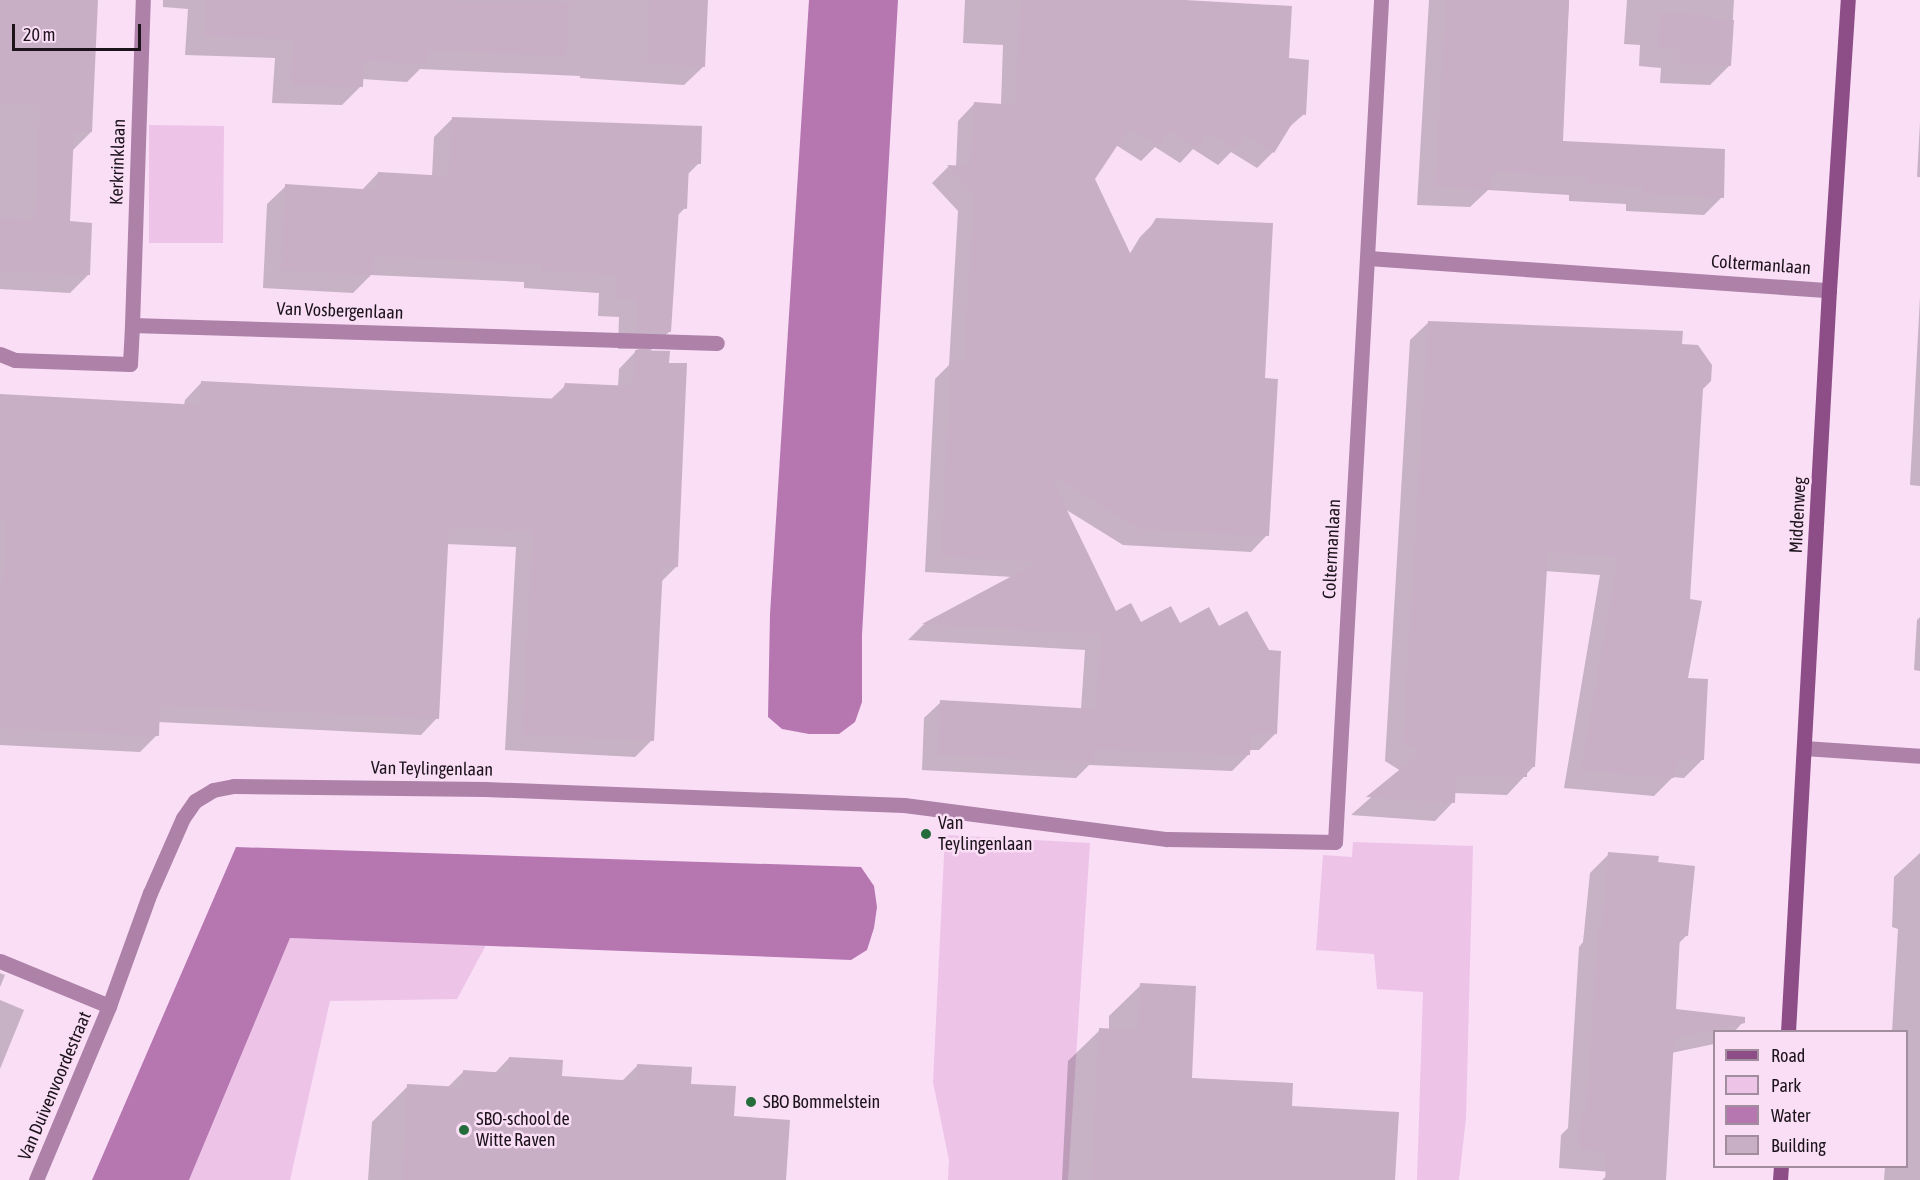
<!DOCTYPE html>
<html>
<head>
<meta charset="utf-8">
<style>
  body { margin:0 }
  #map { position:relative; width:1920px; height:1180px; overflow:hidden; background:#f9def6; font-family:"Asap Condensed",sans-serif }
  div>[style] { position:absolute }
  .green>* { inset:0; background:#edc3e8 }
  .water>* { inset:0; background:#b677b1 }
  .shadow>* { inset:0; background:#0003 }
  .building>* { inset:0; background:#c9afc6 }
  .street>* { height:15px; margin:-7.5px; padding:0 7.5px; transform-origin:7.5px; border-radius:7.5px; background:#ad81a8 }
  .secondary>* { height:15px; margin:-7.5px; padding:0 7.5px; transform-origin:7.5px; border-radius:7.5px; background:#8d4e88 }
  .dots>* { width:16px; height:16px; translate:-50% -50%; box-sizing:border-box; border:3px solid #f9def6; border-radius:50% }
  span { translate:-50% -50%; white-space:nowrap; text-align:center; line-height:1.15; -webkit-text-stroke:5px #f9def6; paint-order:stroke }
  .street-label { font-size:18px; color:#1c131b }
  .poi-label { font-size:18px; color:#1c131b }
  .left { translate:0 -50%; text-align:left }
  .legend { position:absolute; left:1713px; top:1030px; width:195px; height:138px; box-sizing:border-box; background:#f9def6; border:2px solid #a18d9e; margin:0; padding:8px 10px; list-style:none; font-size:18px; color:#1c131b }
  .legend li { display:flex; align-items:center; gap:12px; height:30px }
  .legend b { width:30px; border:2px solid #a18d9e }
  .scale { position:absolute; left:12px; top:24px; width:129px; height:27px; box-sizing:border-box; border:3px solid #1c131b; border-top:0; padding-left:8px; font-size:18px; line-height:21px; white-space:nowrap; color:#1c131b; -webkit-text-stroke:4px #f9def6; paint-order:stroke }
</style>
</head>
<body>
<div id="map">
  <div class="green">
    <i style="clip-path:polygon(149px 125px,224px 126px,223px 243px,149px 243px)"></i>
    <i style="clip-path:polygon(945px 835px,1090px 843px,1068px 1180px,948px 1180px,949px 1160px,933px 1082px)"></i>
    <i style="clip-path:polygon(1353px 842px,1473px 846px,1466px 1118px,1459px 1180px,1417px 1180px,1423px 992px,1377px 989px,1374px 954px,1316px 950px,1323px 855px,1352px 857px)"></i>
    <i style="clip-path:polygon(290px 938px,486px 945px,457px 999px,330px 1001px,290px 1180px,189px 1180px)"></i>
  </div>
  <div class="water">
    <i style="clip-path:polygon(809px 0,898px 0,862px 635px,862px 702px,855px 722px,839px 734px,809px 734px,782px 729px,768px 717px,770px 614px)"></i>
    <i style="clip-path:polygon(236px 847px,861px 867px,874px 886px,877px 907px,874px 928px,867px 950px,851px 960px,290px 938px,189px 1180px,92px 1180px)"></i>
  </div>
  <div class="shadow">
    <i style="clip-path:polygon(0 0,97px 0,91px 132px,72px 151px,69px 223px,88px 275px,70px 293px,0 289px)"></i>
    <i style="clip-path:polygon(163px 0,707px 0,704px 66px,684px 85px,580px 78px,580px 76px,420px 69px,407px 82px,362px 79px,361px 86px,342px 105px,272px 103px,275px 58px,185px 55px,188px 9px,163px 7px)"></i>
    <i style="clip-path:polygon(965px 0,1158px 0,1288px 60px,1304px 114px,1286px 130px,1273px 152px,1257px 168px,1231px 152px,1218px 165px,1193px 149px,1180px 163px,1155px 147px,1141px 161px,1116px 145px,1093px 179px,1129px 255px,1140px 237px,1157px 220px,1264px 380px,1267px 535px,1251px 552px,1123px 545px,1065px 509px,1115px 613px,1141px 624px,1180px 625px,1275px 734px,1259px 750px,1249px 750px,1248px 755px,1232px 771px,1089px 765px,1076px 778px,922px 770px,924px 718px,941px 702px,1081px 709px,1085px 650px,908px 640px,923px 625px,1013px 577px,925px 572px,935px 379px,949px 365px,958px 211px,932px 183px,948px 167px,956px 167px,958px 121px,974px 104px,1001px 105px,1003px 45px,963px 43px)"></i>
    <i style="clip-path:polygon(1429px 0,1569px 0,1562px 142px,1722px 197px,1704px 215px,1626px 211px,1626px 204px,1569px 201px,1569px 195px,1488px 190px,1470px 207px,1417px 205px)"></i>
    <i style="clip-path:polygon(1627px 0,1734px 0,1730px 65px,1710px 85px,1660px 83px,1661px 68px,1639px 66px,1640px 45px,1624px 44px)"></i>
    <i style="clip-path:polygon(453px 118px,699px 163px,687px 175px,685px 208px,677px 216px,670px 331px,649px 352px,676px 567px,660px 583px,652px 740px,635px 757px,505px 750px,516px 547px,446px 544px,437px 718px,421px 735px,158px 722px,157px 735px,140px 752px,0 745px,0 396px,184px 405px,185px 400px,201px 383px,550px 400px,566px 385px,618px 387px,619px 369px,638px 349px,618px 349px,619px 317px,598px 316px,599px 293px,524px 288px,524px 282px,371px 275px,353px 293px,263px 288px,267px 204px,286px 186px,361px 191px,378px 173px,432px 176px,434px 137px)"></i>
    <i style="clip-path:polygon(1920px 122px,1920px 177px,1917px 177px)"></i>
    <i style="clip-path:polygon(1920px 297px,1920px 486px,1910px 485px)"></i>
    <i style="clip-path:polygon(1429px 322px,1680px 346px,1701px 389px,1688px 600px,1686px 680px,1702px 760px,1684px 778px,1673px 777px,1654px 796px,1564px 788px,1600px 575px,1545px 571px,1534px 766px,1507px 795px,1454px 793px,1453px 802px,1435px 821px,1351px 815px,1401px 771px,1385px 761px,1410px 340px)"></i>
    <i style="clip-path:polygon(1920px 617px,1920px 671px,1914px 670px,1917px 620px)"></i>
    <i style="clip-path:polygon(1920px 853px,1920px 1180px,1884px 1180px,1885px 1166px,1906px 1166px,1906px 1032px,1892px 1032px,1898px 929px,1892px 927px,1894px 877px)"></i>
    <i style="clip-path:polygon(1609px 854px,1657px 864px,1687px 935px,1678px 944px,1674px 1010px,1743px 1022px,1734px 1032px,1714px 1032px,1714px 1044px,1671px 1053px,1664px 1180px,1602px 1180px,1611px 1172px,1559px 1168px,1561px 1135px,1568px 1128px,1579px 947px,1583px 942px,1590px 873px)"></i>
    <i style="clip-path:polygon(0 973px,5px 975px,0 987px)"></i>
    <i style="clip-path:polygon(1141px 985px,1190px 1080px,1291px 1107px,1393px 1180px,1062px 1180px,1068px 1061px,1100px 1030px,1109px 1030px,1109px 1016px)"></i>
    <i style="clip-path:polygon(0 1000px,24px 1010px,0 1069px)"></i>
    <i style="clip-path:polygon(509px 1058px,561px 1078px,622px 1081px,637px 1066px,690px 1086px,733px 1118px,785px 1180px,368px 1180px,372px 1122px,408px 1086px,447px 1088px,464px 1071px,495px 1073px)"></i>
  </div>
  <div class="building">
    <i style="clip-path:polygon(0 0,98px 0,92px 132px,74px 132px,70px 221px,92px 223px,90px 275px,0 271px,0 218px,35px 220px,40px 105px,0 103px)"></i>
    <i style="clip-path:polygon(205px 0,569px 2px,566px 56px,428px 50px,427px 64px,364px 60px,363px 87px,290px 85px,293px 39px,204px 36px)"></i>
    <i style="clip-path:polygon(650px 0,708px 0,705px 67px,647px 63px)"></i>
    <i style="clip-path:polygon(1020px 0,1185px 0,1292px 6px,1289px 58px,1309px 60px,1306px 115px,1298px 114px,1274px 153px,1245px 134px,1235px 150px,1208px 132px,1197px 148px,1169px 130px,1159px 145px,1129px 128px,1095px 179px,1132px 257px,1156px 218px,1273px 223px,1265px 378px,1278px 379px,1269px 536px,1140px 529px,1049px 473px,1116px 611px,1131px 603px,1141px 622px,1171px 606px,1180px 623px,1209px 607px,1219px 626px,1247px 611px,1269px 650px,1281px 651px,1277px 734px,1251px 733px,1250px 755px,1095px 749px,1094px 762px,938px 755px,940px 700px,1096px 709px,1101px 634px,922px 624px,1038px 562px,941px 556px,951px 361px,964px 362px,974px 194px,947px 165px,970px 166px,974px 102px,1016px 105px)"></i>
    <i style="clip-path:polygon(1446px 0,1569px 0,1563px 141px,1725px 149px,1724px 198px,1643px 193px,1644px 187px,1587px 183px,1587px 177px,1491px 171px,1490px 190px,1435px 187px)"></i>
    <i style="clip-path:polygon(1660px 13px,1707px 15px,1707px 19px,1734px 20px,1731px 66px,1679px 64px,1680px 49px,1658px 47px)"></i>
    <i style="clip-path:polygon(452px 117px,702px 126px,701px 164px,689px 164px,687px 209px,679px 208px,671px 332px,636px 331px,637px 299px,616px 298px,617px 275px,541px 270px,542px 264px,374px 256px,373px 275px,281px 270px,285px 184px,377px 190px,378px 172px,449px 176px)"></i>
    <i style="clip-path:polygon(1428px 321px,1683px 331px,1682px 344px,1698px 345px,1712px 365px,1711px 381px,1703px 389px,1690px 599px,1702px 601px,1688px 678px,1708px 679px,1704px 760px,1678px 758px,1674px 778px,1581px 770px,1618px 557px,1548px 552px,1535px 767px,1527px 766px,1527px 777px,1456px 775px,1455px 803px,1366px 797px,1420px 753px,1403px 742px)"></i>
    <i style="clip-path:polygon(635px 350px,670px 351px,669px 363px,687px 363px,678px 567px,663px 566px,654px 741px,522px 734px,533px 530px,449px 527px,439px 719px,160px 705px,159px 736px,0 728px,0 583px,3px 583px,7px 519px,0 519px,0 394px,200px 405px,201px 381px,560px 399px,565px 383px,633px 386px)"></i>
    <i style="clip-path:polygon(1608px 852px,1659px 856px,1658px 862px,1695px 866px,1688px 936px,1680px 935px,1676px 1009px,1745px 1017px,1745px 1023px,1674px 1038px,1666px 1180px,1605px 1180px,1607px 1151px,1578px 1149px,1580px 1114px,1586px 1114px,1598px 926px,1602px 926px)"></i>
    <i style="clip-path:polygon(1140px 983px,1196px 986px,1192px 1078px,1293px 1083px,1292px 1106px,1399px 1112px,1395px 1180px,1091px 1180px,1099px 1028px,1138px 1030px)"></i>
    <i style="clip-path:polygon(509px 1057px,563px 1060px,562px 1076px,636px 1081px,637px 1064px,692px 1067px,691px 1084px,736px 1086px,734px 1116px,790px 1120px,786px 1180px,402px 1180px,407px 1084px,462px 1087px,463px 1070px,508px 1073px)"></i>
  </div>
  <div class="street">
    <i style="left:1368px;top:258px;width:462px;rotate:4deg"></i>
    <i style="left:132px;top:325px;width:325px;rotate:-88.1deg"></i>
    <i style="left:0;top:354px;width:16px;rotate:22deg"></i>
    <i style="left:15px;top:360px;width:115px;rotate:2deg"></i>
    <i style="left:130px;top:364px;width:39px;rotate:-87deg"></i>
    <i style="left:132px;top:325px;width:585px;rotate:1.76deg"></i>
    <i style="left:1804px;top:748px;width:116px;rotate:3.9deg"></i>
    <i style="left:0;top:961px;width:118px;rotate:22.4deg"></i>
    <i style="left:36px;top:1180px;width:189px;rotate:-67.2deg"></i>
    <i style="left:109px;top:1006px;width:120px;rotate:-70.1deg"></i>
    <i style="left:150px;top:893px;width:82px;rotate:-66.3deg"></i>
    <i style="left:183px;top:818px;width:21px;rotate:-55deg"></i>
    <i style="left:195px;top:801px;width:21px;rotate:-31deg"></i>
    <i style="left:213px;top:790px;width:21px;rotate:-11deg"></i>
    <i style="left:234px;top:786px;width:251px;rotate:0.7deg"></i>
    <i style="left:485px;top:789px;width:419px;rotate:2.2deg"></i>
    <i style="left:904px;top:805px;width:265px;rotate:7.4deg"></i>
    <i style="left:1167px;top:839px;width:168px;rotate:1deg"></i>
    <i style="left:1335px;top:842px;width:843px;rotate:-86.87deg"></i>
  </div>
  <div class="secondary">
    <i style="left:1788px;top:1032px;width:743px;rotate:-86.84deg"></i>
    <i style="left:1829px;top:290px;width:291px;rotate:-86.3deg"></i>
    <i style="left:1780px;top:1180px;width:14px;rotate:-86deg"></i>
  </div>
  <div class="dots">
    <i style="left:926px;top:834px;background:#246c39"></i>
    <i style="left:751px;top:1102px;background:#246c39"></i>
    <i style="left:464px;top:1130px;background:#246c39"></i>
  </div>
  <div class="street-label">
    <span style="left:118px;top:162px;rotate:-88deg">Kerkrinklaan</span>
    <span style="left:1761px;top:265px;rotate:4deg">Coltermanlaan</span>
    <span style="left:340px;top:311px;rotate:2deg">Van Vosbergenlaan</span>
    <span style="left:1798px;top:515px;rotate:-87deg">Middenweg</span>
    <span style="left:1332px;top:549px;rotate:-87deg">Coltermanlaan</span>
    <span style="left:432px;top:769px;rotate:1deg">Van Teylingenlaan</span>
    <span style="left:55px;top:1086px;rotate:-67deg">Van Duivenvoordestraat</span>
  </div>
  <div class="poi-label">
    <span class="left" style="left:938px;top:834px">Van<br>Teylingenlaan</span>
    <span class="left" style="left:763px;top:1102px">SBO Bommelstein</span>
    <span class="left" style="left:476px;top:1130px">SBO-school de<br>Witte Raven</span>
  </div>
  <ul class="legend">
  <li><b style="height:8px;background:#8d4e88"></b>Road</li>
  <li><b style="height:16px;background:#edc3e8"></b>Park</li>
  <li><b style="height:16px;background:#b677b1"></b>Water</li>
  <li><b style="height:16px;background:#c9afc6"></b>Building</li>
  </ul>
  <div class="scale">20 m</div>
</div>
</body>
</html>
